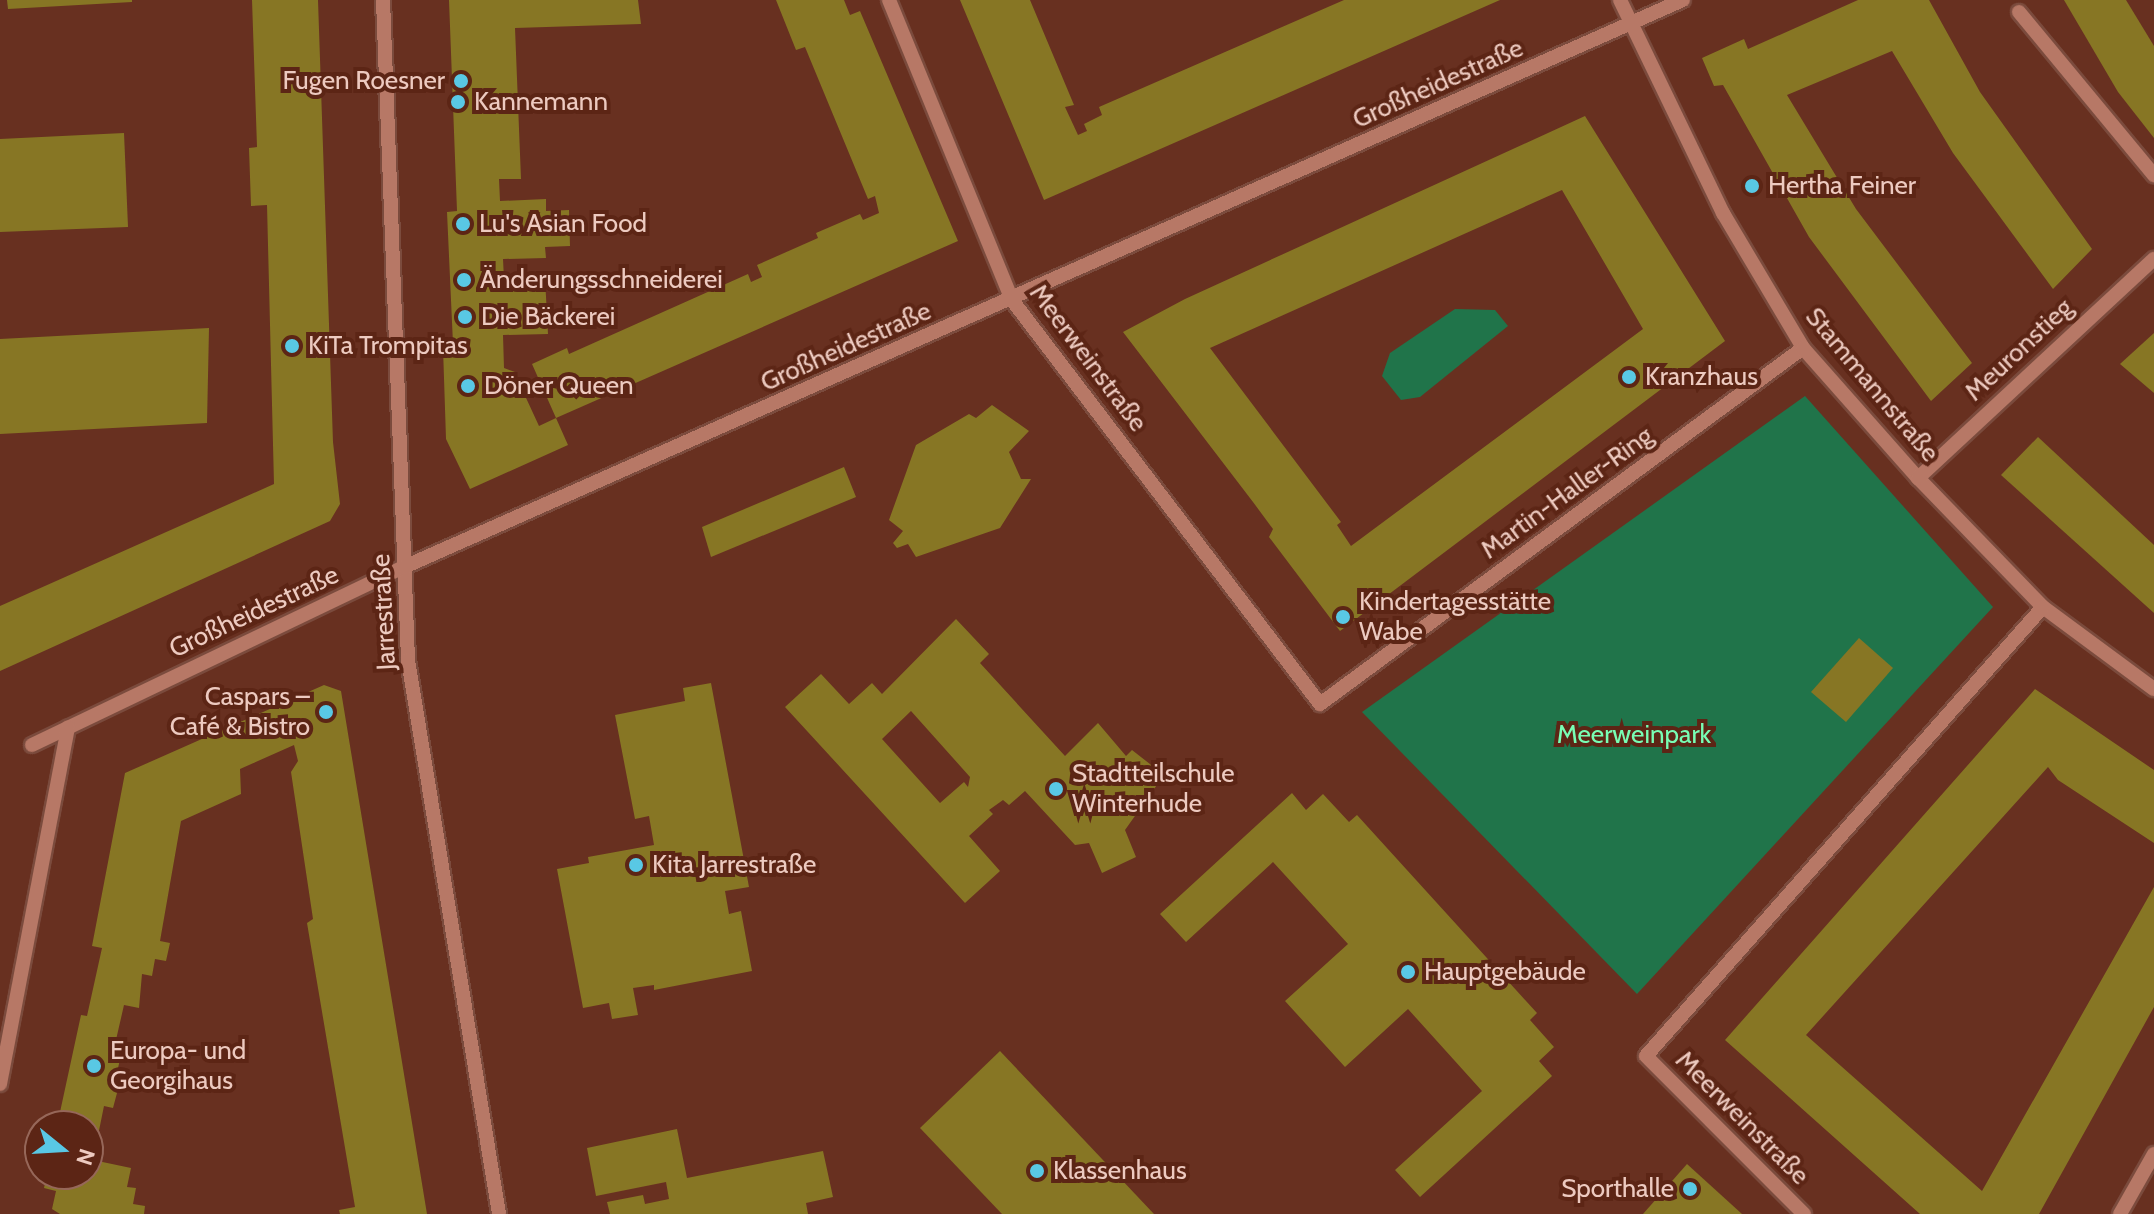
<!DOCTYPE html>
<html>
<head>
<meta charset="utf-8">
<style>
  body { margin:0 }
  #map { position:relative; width:2154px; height:1214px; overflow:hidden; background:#683020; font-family:Cabin,sans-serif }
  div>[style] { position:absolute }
  .green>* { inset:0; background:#20744a }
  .building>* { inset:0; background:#877624 }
  .roads { filter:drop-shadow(2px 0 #7b4b3d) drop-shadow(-2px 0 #7b4b3d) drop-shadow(0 2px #7b4b3d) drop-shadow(0 -2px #7b4b3d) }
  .minor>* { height:14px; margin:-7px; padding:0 7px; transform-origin:7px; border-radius:7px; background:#b77866 }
  .dots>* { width:22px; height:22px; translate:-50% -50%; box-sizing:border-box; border:4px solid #5c2515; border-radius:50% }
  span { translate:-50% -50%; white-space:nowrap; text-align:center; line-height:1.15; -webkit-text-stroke:8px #5c2515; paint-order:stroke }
  .poi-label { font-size:26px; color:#edcac0 }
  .right { translate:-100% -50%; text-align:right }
  .left { translate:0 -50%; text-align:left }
  .street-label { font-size:26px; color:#edcac0 }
  .park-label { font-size:26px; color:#78fdb4 }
  .north { position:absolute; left:24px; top:1110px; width:80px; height:80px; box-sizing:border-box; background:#5c2515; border:2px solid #966759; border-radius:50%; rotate:108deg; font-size:22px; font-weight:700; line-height:32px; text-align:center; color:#edcac0 }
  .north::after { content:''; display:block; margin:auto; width:28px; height:36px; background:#59c8e4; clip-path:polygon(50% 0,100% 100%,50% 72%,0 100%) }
</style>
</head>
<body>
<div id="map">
  <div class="green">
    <i style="clip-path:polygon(1455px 309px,1495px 310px,1508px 326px,1420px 397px,1401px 400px,1382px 376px,1390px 353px)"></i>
    <i style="clip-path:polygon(1805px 396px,1993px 607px,1637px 994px,1362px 712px)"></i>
  </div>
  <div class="building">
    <i style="clip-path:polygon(7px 0,132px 0,132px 2px,8px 9px)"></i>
    <i style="clip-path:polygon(252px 0,318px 0,333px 442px,340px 504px,330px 521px,0 671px,0 606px,274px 484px,267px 205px,251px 206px,249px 148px,257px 147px)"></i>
    <i style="clip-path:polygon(449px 0,638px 0,641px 24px,515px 28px,521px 179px,499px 179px,500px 201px,546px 199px,546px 211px,569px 210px,570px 246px,545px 247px,546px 258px,503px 259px,504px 279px,545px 278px,548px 334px,503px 335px,504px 368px,515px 372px,515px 386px,521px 387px,539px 426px,556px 418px,568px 445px,470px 489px,446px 439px,443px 348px,460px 348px,453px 344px,447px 212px,457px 211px)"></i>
    <i style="clip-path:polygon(776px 0,844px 0,850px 15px,860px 11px,958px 241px,556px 418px,532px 364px,567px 348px,569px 354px,748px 274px,751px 282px,762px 277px,757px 265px,818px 238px,816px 233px,860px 214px,863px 220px,879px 213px,875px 196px,868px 199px,805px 47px,796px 50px)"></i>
    <i style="clip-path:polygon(960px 0,1030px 0,1074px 105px,1065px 107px,1078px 135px,1087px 131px,1084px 124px,1102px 115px,1099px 107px,1344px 0,1500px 0,1044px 200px)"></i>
    <i style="clip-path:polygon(1858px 0,1929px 0,1980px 92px,2092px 249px,2053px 289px,1953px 153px,1892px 51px,1787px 95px,1856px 209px,1972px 363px,1931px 401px,1809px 237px,1723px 85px,1714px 86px,1702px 58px,1744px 39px,1748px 49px)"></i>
    <i style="clip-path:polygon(2064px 0,2126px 0,2154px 46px,2154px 138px,2118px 92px)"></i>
    <i style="clip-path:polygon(evenodd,1585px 116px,1725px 341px,1340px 631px,1269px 537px,1273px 529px,1253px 502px,1123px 332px,1185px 299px,1585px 116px,1562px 190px,1643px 329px,1351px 546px,1337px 525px,1341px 522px,1210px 348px,1562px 190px)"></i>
    <i style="clip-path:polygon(124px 133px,128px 227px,0 232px,0 139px)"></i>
    <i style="clip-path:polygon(209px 328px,207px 423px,0 434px,0 339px)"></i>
    <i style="clip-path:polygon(2154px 333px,2154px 393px,2120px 364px)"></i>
    <i style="clip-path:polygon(992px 405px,1029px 431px,1009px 452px,1021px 479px,1031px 479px,1000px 528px,916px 557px,908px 544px,897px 548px,893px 543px,903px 531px,889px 520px,916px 445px,969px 414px,976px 418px)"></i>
    <i style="clip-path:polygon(2038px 437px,2154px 545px,2154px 613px,2001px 475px)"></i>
    <i style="clip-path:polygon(844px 467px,856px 497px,711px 557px,702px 527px)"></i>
    <i style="clip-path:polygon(evenodd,956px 619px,989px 654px,980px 663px,1065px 756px,1098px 723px,1126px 756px,1132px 750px,1164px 775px,1125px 830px,1136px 857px,1102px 873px,1089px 843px,1075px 845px,1025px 791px,1009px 805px,1003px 800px,989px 810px,993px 814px,969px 836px,1000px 871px,965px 903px,785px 707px,821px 674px,849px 704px,872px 683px,882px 694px,956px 619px,911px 711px,970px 777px,968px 787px,964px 782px,940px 803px,882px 739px,911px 711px)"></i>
    <i style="clip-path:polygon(1859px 638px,1893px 668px,1846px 722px,1811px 692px)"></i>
    <i style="clip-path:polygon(711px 683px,749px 887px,725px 891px,729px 914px,741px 911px,752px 971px,654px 990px,654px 985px,633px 988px,638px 1015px,612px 1019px,609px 1003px,583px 1008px,557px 869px,589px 863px,588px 857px,654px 845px,649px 816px,635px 819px,615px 715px,685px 701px,683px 688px)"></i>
    <i style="clip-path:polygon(324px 685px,341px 691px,427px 1214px,340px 1214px,339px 1210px,355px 1207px,307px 923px,313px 919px,291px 772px,298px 761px,294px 745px,240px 769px,241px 794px,181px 821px,160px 941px,170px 943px,166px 961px,155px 959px,152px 976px,142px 974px,139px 1008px,124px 1005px,113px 1053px,121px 1055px,116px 1077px,121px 1078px,113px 1108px,104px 1106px,93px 1160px,131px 1168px,127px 1187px,136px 1188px,133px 1204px,145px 1206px,144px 1214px,60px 1214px,52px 1209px,56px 1191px,44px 1188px,47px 1174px,88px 1174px,88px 1126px,57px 1126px,81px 1015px,87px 1016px,102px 948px,92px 946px,125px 773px)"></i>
    <i style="clip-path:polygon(2035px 689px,2154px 770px,2154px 843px,2058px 780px,2048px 767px,1806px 1035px,1982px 1191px,2154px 887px,2154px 1007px,2039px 1214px,1920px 1214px,1725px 1040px)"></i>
    <i style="clip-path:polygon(1292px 793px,1306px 810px,1323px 794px,1349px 822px,1357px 815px,1537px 1013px,1530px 1020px,1554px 1047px,1539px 1061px,1552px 1076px,1420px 1197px,1395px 1170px,1482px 1091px,1408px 1009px,1345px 1067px,1285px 1001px,1348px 944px,1273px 862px,1186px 942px,1160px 914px)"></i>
    <i style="clip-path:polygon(1000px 1051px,1154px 1214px,1002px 1214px,920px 1128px)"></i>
    <i style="clip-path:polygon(677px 1129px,687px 1178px,823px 1151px,833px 1197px,806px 1203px,808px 1214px,610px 1214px,607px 1202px,643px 1195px,645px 1204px,669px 1199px,666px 1182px,596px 1196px,587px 1148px)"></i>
    <i style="clip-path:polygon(1687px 1164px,1742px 1214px,1643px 1214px)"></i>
  </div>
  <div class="roads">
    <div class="minor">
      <i style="left:383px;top:0;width:660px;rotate:87.83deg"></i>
      <i style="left:408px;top:660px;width:561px;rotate:80.67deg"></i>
      <i style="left:889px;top:0;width:324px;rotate:67.7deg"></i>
      <i style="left:1012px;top:300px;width:508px;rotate:52.68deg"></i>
      <i style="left:1320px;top:704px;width:600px;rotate:-36.39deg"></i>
      <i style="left:1620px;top:0;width:237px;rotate:64.2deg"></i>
      <i style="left:1723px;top:213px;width:157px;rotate:59.3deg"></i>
      <i style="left:1803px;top:348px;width:174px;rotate:48.5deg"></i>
      <i style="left:1918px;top:478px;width:180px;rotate:45.9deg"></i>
      <i style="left:2043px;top:607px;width:138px;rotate:36.5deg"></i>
      <i style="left:2019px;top:12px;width:212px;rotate:50.4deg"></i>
      <i style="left:1918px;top:478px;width:322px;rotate:-42.9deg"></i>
      <i style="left:32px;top:745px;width:412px;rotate:-25.6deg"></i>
      <i style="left:404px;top:567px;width:1399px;rotate:-23.91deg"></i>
      <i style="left:0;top:1084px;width:363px;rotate:-79.2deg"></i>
      <i style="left:1804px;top:1214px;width:223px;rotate:-135deg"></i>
      <i style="left:1646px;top:1056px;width:599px;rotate:-48.52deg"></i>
      <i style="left:2120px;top:1214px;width:69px;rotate:-60.5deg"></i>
    </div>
  </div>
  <div class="dots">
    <i style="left:461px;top:81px;background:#59c8e4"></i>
    <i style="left:458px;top:102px;background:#59c8e4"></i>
    <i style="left:1752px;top:186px;background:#59c8e4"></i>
    <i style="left:463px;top:224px;background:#59c8e4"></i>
    <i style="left:464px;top:280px;background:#59c8e4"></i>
    <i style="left:465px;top:317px;background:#59c8e4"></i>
    <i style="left:292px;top:346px;background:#59c8e4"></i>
    <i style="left:1629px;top:377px;background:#59c8e4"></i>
    <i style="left:468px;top:386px;background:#59c8e4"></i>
    <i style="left:1343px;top:617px;background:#59c8e4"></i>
    <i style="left:326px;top:712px;background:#59c8e4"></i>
    <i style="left:1056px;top:789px;background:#59c8e4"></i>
    <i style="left:636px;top:865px;background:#59c8e4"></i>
    <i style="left:1408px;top:972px;background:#59c8e4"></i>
    <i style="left:94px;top:1066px;background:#59c8e4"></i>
    <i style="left:1037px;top:1171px;background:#59c8e4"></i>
    <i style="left:1690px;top:1189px;background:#59c8e4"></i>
  </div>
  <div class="poi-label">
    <span class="right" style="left:445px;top:81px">Fugen Roesner</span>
    <span class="left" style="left:474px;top:102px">Kannemann</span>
    <span class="left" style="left:1768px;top:186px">Hertha Feiner</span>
    <span class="left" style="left:479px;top:224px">Lu's Asian Food</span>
    <span class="left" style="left:480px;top:280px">Änderungsschneiderei</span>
    <span class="left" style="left:481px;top:317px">Die Bäckerei</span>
    <span class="left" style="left:308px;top:346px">KiTa Trompitas</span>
    <span class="left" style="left:1645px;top:377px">Kranzhaus</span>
    <span class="left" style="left:484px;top:386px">Döner Queen</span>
    <span class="left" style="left:1359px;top:617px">Kindertagesstätte<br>Wabe</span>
    <span class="right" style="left:310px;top:712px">Caspars –<br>Café &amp; Bistro</span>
    <span class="left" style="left:1072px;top:789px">Stadtteilschule<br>Winterhude</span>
    <span class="left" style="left:652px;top:865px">Kita Jarrestraße</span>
    <span class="left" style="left:1424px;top:972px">Hauptgebäude</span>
    <span class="left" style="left:110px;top:1066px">Europa- und<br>Georgihaus</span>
    <span class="left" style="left:1053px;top:1171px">Klassenhaus</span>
    <span class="right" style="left:1674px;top:1189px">Sporthalle</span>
  </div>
  <div class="street-label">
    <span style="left:1438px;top:84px;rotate:-24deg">Großheidestraße</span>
    <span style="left:846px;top:347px;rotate:-24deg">Großheidestraße</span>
    <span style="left:2019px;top:350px;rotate:-43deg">Meuronstieg</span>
    <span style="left:1088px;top:358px;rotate:53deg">Meerweinstraße</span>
    <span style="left:1872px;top:385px;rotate:50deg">Stammannstraße</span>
    <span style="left:1567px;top:493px;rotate:-36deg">Martin-Haller-Ring</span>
    <span style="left:254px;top:612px;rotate:-25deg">Großheidestraße</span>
    <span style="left:384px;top:612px;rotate:-93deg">Jarrestraße</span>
    <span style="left:1742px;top:1118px;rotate:45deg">Meerweinstraße</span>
  </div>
  <div class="park-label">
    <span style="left:1634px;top:735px">Meerweinpark</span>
  </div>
  <div class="north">N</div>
</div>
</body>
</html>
